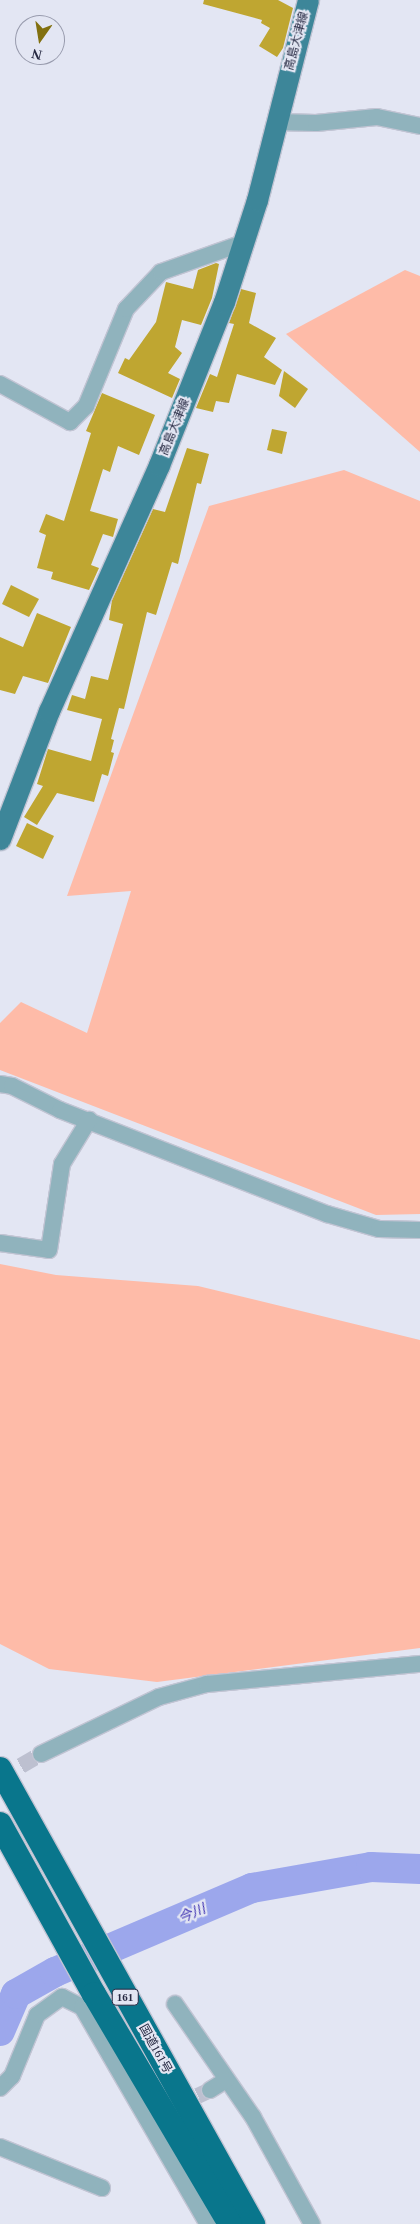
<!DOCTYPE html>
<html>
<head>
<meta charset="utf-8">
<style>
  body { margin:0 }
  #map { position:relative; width:420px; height:2224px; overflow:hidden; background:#e3e6f3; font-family:"Times New Roman","Noto Sans JP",serif }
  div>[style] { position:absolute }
  .green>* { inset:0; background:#febba8 }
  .river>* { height:30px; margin:-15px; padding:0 15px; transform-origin:15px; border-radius:15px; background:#9ca7ec }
  .building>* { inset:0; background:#bfa631 }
  .minor-tunnel>* { height:16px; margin-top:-8px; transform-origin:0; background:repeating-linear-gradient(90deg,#bdc0d0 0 16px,transparent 0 24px) }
  .roads { filter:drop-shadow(1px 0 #c1c4d3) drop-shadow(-1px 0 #c1c4d3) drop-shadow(0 1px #c1c4d3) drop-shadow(0 -1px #c1c4d3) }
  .minor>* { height:16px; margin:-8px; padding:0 8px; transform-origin:8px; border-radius:8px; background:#90b3bd }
  .major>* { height:21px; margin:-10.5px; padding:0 10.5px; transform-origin:10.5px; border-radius:10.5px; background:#3d8699 }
  .highway>* { height:24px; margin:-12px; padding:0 12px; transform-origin:12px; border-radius:12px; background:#09768c }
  span { translate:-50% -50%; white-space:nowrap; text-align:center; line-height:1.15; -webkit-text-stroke:4.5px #e3e6f3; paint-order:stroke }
  .shield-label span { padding:1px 4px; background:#e3e6f3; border:1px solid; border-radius:4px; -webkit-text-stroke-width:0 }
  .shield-label { font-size:11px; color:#272a43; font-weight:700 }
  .street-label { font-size:12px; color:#272a43 }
  .water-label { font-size:14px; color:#3729ae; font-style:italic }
  .north { position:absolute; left:15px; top:15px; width:50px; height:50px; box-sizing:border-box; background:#e3e6f3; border:1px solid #989bad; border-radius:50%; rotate:193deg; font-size:14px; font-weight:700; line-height:20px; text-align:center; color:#272a43 }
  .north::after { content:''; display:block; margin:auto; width:18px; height:22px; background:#82700f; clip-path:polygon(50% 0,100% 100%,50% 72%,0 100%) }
</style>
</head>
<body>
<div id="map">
  <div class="green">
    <i style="clip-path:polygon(405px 270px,420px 276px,420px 452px,286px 334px)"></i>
    <i style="clip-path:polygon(344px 470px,420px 501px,420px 1214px,376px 1215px,0 1070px,0 1023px,21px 1002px,87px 1033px,131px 891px,67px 896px,209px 506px)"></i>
    <i style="clip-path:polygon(0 1264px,56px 1275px,198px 1286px,420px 1340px,420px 1648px,157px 1682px,49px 1669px,0 1644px)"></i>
  </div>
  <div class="river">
    <i style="left:0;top:2031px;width:40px;rotate:-66.6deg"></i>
    <i style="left:16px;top:1994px;width:45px;rotate:-29.4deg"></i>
    <i style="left:55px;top:1972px;width:214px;rotate:-23.1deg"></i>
    <i style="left:252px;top:1888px;width:121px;rotate:-10deg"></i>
    <i style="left:371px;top:1867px;width:49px;rotate:2.3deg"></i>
  </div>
  <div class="building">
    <i style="clip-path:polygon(204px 0,278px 0,293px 8px,283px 48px,277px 57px,259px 46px,270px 28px,261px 23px,262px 20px,203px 4px)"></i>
    <i style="clip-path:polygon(216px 263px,219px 264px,212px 298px,201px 325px,182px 320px,175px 347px,182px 353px,168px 373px,180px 379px,172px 398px,118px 373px,125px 358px,129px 360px,156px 322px,166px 282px,193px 289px,198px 270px)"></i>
    <i style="clip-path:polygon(241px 289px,256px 293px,249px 323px,276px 338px,264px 357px,282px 370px,275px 385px,237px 374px,229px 403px,216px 401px,213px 412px,196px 408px,210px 374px,217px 377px,234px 324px,229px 323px)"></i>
    <i style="clip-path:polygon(284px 371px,308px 389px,295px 408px,279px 396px)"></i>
    <i style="clip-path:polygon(102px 393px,155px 415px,139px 455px,118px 446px,110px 472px,103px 469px,90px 511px,118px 519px,113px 537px,103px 534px,91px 565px,99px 568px,89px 590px,51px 579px,53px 572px,37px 568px,46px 535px,39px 532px,46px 514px,64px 521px,91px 433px,86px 431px)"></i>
    <i style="clip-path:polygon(272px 429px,287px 432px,282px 454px,267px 450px)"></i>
    <i style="clip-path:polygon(187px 448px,209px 454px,201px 484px,197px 483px,178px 564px,172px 562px,156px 615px,147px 612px,124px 709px,119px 708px,111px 739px,114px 740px,111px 752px,114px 753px,108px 776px,102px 774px,94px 802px,57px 793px,37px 825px,24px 817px,43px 786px,37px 784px,48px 749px,91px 761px,102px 719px,67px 710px,72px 695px,85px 699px,91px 676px,108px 680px,123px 624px,109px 620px,112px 600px,153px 509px,165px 512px)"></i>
    <i style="clip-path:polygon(11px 585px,39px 599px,29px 617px,2px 604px)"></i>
    <i style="clip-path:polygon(37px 613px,71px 627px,48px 683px,23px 676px,15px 694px,0 690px,0 637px,23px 647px)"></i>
    <i style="clip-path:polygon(27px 823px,54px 836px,43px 859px,16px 846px)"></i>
  </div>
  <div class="minor-tunnel">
    <i style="left:0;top:1778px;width:48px;rotate:-30.3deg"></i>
    <i style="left:176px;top:2106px;width:38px;rotate:-25deg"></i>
  </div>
  <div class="roads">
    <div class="minor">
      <i style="left:276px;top:122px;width:40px;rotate:1.4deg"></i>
      <i style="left:316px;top:123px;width:61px;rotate:-5.6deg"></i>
      <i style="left:377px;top:117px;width:44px;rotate:11.8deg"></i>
      <i style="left:0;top:384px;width:80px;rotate:28.5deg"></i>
      <i style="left:70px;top:422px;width:23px;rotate:-45deg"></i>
      <i style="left:86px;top:406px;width:105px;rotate:-67.6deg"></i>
      <i style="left:126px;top:309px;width:51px;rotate:-46.6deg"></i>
      <i style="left:161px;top:272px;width:87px;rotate:-19.5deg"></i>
      <i style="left:0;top:1084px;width:12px;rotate:9deg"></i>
      <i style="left:12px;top:1086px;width:54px;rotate:26.6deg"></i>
      <i style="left:60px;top:1110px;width:287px;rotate:21.3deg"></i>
      <i style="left:327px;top:1214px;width:54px;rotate:16.1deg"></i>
      <i style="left:379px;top:1229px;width:41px;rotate:1.4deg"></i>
      <i style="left:0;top:1243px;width:49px;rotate:8.1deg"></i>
      <i style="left:49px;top:1250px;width:87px;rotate:-81.4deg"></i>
      <i style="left:62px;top:1164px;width:52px;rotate:-58.5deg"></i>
      <i style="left:41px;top:1754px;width:131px;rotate:-25.8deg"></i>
      <i style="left:159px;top:1697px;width:50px;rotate:-15.2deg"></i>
      <i style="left:207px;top:1684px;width:214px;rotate:-5.4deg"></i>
      <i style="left:175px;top:2004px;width:137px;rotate:55.4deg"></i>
      <i style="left:253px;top:2117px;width:122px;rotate:61.1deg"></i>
      <i style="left:0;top:2088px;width:17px;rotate:-45deg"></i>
      <i style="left:12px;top:2076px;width:66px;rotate:-67.7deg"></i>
      <i style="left:37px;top:2015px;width:31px;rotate:-36deg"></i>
      <i style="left:62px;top:1997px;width:22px;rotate:27deg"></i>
      <i style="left:82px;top:2007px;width:251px;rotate:59.9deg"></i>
      <i style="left:210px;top:2090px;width:19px;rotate:-32deg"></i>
      <i style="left:0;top:2147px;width:110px;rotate:21.9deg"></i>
    </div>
    <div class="major">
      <i style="left:0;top:839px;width:137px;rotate:-69.1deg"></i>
      <i style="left:49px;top:711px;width:269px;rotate:-65.9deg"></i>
      <i style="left:159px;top:465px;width:175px;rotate:-68.3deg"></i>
      <i style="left:224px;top:302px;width:107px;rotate:-72.1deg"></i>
      <i style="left:257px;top:200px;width:206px;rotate:-75.7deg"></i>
    </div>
    <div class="highway">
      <i style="left:0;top:1769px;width:521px;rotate:60.92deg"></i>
      <i style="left:0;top:1824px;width:194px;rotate:61.1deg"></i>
      <i style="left:94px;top:1994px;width:267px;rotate:59.4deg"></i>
    </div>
  </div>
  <div class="shield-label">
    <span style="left:125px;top:1997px">161</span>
  </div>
  <div class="street-label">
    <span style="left:297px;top:41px;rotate:-75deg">高島大津線</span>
    <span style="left:175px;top:427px;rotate:-68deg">高島大津線</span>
    <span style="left:155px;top:2049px;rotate:61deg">国道161号</span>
  </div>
  <div class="water-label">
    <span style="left:192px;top:1914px;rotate:-23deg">今川</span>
  </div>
  <div class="north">N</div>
</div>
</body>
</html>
